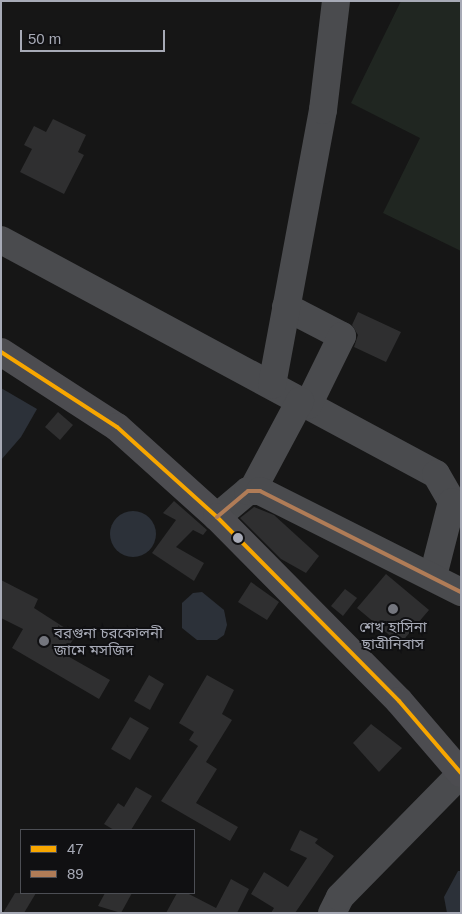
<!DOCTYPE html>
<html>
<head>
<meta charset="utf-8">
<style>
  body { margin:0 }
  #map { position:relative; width:462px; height:914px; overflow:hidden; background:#161616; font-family:Arial,"Noto Sans Bengali",sans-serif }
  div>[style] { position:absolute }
  .green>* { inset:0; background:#202621 }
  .water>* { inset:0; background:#2c3139 }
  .round { border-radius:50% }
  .building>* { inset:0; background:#2f2f30 }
  .minor>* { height:28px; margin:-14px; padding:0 14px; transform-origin:14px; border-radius:14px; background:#4a4b4e }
  .major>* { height:28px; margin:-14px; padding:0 14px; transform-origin:14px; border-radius:14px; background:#4c4c50 }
  .bus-1>* { height:4px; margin:-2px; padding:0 2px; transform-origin:2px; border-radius:2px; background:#f7a600 }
  .bus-2>* { height:4px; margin:-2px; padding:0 2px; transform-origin:2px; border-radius:2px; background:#b07c57 }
  .dots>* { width:14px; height:14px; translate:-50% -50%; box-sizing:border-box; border:2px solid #101012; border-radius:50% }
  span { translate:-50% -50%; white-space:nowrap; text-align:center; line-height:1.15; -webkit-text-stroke:4px #101012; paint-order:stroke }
  .poi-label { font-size:15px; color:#a7aab6 }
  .left { translate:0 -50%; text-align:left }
  .frame { position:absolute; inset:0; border:2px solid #a7aab6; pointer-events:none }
  .legend { position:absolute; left:20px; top:829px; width:175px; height:65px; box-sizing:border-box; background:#101012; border:1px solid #4c4e54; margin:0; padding:6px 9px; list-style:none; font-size:15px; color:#a7aab6 }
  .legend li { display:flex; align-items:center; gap:10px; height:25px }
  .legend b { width:25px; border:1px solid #4c4e54 }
  .scale { position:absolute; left:20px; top:30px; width:145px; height:22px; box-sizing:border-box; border:2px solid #a7aab6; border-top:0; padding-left:6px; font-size:15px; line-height:18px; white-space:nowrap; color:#a7aab6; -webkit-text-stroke:4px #101012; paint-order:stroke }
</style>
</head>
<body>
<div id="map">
  <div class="green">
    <i style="clip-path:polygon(401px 1px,461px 1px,461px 251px,383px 213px,420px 138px,351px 103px)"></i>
  </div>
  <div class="water">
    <i style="clip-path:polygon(1px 388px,37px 409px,21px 437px,1px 460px)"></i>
    <i class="round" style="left:110px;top:511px;width:46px;height:46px"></i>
    <i style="clip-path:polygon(202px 592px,224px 610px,227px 625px,224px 635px,217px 640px,197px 640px,182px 628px,182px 603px,193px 593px)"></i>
    <i style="clip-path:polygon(458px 871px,461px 871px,461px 913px,447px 913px,444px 897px)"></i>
  </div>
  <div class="building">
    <i style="clip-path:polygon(53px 119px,86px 135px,78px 152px,84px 155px,64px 194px,20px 172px,32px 149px,24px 145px,34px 126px,46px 132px)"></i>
    <i style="clip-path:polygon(358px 312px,401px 332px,386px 362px,354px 347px,358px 335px,352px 325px)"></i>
    <i style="clip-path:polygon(58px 412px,73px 425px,60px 440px,45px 427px)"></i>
    <i style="clip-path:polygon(174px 501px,207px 530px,203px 535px,193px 530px,176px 547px,204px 563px,194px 581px,152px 553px,176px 520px,163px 513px)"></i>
    <i style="clip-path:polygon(254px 507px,274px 515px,319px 556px,306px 573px,281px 559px,240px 518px)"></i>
    <i style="clip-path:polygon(386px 574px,429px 610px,400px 644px,357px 608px)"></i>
    <i style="clip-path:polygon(1px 580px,38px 599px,34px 608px,76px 635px,64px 654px,110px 680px,99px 699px,12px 648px,23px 629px,1px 618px)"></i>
    <i style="clip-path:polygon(251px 582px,279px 602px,267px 620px,238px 602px)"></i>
    <i style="clip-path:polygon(345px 589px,357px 598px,343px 616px,331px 606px)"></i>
    <i style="clip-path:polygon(149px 675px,164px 684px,150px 710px,134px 701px)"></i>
    <i style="clip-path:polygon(207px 675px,234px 690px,222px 714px,232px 720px,206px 762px,217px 769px,196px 803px,238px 827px,230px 841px,161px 801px,198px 746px,189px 740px,194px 732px,179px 723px)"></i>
    <i style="clip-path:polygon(130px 717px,149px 728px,130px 760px,111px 749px)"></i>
    <i style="clip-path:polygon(371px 724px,402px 748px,379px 772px,353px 743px)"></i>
    <i style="clip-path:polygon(136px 787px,152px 796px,131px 830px,114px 830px,104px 824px,118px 803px,124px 807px)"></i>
    <i style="clip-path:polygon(300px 830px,318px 839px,315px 843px,334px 856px,295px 913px,271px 913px,274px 908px,251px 894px,264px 872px,288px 887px,307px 858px,290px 850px)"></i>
    <i style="clip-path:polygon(231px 879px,249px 889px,237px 913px,166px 913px,177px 893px,187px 893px,216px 908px)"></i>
    <i style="clip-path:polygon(15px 893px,36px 893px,24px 913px,3px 913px)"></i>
    <i style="clip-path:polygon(105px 893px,132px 893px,121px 913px,98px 906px)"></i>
  </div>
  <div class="minor">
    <i style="left:1px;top:240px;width:494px;rotate:28.3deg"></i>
    <i style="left:436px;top:474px;width:32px;rotate:60deg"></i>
    <i style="left:452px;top:502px;width:76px;rotate:104.4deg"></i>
    <i style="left:286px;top:307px;width:63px;rotate:27.4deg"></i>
    <i style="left:342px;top:336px;width:77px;rotate:116.2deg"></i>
    <i style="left:272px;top:385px;width:280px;rotate:-79.5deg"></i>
    <i style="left:323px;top:110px;width:110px;rotate:-83.2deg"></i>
    <i style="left:253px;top:489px;width:100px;rotate:-61.9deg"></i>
    <i style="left:217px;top:517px;width:40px;rotate:-40deg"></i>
    <i style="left:248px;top:491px;width:12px"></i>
    <i style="left:260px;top:491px;width:225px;rotate:26.7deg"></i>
    <i style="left:332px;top:913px;width:18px;rotate:-63deg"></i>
    <i style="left:340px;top:897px;width:173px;rotate:-45.5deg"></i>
  </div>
  <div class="major">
    <i style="left:1px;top:352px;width:138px;rotate:32.9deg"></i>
    <i style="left:117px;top:427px;width:135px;rotate:42deg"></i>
    <i style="left:217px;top:517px;width:259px;rotate:45.3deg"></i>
    <i style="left:399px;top:701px;width:95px;rotate:49.3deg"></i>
  </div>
  <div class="bus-1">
    <i style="left:1px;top:352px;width:138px;rotate:32.9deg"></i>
    <i style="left:117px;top:427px;width:135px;rotate:42deg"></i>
    <i style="left:217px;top:517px;width:259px;rotate:45.3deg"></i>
    <i style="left:399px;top:701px;width:95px;rotate:49.3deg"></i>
  </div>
  <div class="bus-2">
    <i style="left:217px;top:517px;width:40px;rotate:-40deg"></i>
    <i style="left:248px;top:491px;width:12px"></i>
    <i style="left:260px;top:491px;width:225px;rotate:26.7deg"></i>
  </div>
  <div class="dots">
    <i style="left:238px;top:538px;background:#a7aab6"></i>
    <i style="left:393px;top:609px;background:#74767e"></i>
    <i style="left:44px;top:641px;background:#74767e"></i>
  </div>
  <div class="poi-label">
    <span style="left:393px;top:635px">শেখ হাসিনা<br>ছাত্রীনিবাস</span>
    <span class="left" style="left:54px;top:641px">বরগুনা চরকোলনী<br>জামে মসজিদ</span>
  </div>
  <div class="frame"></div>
  <ul class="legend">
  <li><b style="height:6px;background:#f7a600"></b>47</li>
  <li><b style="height:6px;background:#b07c57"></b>89</li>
  </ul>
  <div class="scale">50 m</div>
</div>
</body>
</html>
